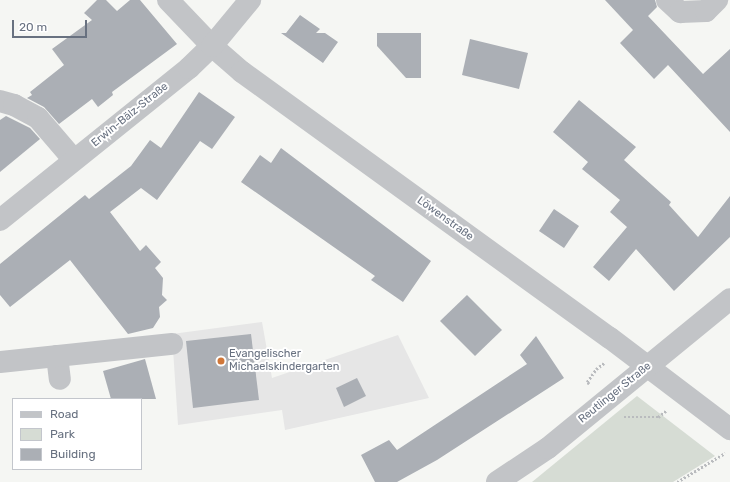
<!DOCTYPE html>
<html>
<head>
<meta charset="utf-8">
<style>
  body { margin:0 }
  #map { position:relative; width:730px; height:482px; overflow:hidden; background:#f5f6f3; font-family:Rubik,sans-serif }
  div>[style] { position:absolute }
  .built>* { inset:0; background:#e6e6e6 }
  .green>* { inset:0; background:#d6dcd4 }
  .building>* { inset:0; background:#abafb5 }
  .path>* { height:2.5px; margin-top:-1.25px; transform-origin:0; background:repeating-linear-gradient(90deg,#b9bbbe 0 2px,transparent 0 4px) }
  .minor>* { height:22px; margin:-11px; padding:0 11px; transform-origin:11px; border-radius:11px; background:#c2c4c7 }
  .dots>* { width:11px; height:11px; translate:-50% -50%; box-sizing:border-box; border:2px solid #fff; border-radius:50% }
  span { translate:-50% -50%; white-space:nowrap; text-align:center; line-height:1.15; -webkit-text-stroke:4px #fff; paint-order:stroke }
  .street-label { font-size:11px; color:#687180 }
  .poi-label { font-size:11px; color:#687180 }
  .left { translate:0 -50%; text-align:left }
  .legend { position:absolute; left:12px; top:398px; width:130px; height:72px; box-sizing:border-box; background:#fff; border:1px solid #c3c6cc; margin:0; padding:5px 7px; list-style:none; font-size:12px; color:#687180 }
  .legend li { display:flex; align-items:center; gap:8px; height:20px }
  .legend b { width:20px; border:1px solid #c3c6cc }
  .scale { position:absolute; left:12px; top:20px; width:75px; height:18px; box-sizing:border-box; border:2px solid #687180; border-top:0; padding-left:5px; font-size:12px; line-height:14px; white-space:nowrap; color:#687180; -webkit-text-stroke:3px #fff; paint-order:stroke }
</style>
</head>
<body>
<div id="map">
  <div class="built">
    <i style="clip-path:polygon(262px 322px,272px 378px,398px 335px,429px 398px,285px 430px,282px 410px,178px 425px,172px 334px)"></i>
  </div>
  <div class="green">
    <i style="clip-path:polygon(637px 396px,715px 456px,673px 482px,532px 482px)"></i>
  </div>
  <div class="building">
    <i style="clip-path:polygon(97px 0,106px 0,117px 11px,130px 0,140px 0,177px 44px,112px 92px,113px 95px,98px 107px,92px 99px,59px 124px,44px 107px,27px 98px,32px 95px,30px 92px,64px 65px,52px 49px,92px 20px,84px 13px)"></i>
    <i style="clip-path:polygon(605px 0,655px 0,657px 7px,648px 16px,703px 74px,730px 49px,730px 132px,668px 65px,654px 79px,620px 43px,633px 30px)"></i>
    <i style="clip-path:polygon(300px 15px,320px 29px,316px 33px,325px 33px,338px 42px,323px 63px,281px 33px,286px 33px)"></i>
    <i style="clip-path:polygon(377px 33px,421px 33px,421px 78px,406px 78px,377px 46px)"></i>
    <i style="clip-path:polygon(470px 39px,528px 53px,519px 89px,462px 75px)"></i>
    <i style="clip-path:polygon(199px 92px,235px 117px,212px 149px,200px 141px,157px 200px,141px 188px,110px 212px,140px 251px,146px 245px,161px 262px,155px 268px,163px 278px,162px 295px,167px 300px,159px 307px,160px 317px,153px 328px,128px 334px,70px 260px,10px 307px,0 295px,0 264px,85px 195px,89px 199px,131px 166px,150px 140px,161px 148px)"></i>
    <i style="clip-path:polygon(579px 100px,636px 147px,624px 160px,671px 202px,669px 205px,698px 237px,730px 196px,730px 237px,674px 291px,636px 249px,609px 281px,593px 267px,627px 227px,610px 212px,620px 200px,582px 169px,588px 162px,553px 132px)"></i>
    <i style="clip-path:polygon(6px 116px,30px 128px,40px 139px,0 172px,0 120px)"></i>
    <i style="clip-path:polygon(281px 148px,431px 261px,403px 302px,371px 280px,375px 276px,241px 182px,260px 155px,271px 163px)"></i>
    <i style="clip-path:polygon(554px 209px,579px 226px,564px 248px,539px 231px)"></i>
    <i style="clip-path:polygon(467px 295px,502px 330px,475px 356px,440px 321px)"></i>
    <i style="clip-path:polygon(251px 334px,259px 400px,193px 408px,186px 341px)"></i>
    <i style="clip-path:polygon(536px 336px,564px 378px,437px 460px,397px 482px,375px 482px,361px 455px,389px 440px,397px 450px,527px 364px,520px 355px)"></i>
    <i style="clip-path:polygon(145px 359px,156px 399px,111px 399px,103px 371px)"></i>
    <i style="clip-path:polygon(357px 378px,366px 396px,344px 407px,336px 388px)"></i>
  </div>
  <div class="path">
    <i style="left:589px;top:384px;width:3px;rotate:-135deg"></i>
    <i style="left:587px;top:382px;width:16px;rotate:-55deg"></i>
    <i style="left:596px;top:369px;width:10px;rotate:-37deg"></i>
    <i style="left:624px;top:417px;width:34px"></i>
    <i style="left:658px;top:417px;width:11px;rotate:-38deg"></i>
    <i style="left:677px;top:482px;width:56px;rotate:-31.1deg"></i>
  </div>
  <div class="minor">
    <i style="left:168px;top:0;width:64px;rotate:46.3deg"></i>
    <i style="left:212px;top:46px;width:40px;rotate:41deg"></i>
    <i style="left:242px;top:72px;width:454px;rotate:35.9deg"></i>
    <i style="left:610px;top:338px;width:151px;rotate:37.2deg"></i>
    <i style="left:667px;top:0;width:18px;rotate:43deg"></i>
    <i style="left:680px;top:12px;width:26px;rotate:-2deg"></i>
    <i style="left:706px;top:11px;width:16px;rotate:-45deg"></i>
    <i style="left:0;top:101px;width:15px;rotate:16deg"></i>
    <i style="left:14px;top:105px;width:27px;rotate:28deg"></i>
    <i style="left:38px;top:118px;width:55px;rotate:49.4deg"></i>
    <i style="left:0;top:220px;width:243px;rotate:-38.8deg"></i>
    <i style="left:189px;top:68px;width:32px;rotate:-44deg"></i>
    <i style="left:212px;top:46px;width:60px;rotate:-50.4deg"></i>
    <i style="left:57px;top:356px;width:23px;rotate:83deg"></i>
    <i style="left:0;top:362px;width:173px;rotate:-6deg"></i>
    <i style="left:497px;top:482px;width:61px;rotate:-33.7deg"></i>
    <i style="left:548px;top:448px;width:235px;rotate:-39.3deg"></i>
  </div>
  <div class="dots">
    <i style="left:221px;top:361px;background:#d07739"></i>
  </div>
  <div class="street-label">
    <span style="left:130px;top:115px;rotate:-39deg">Erwin-Bälz-Straße</span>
    <span style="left:445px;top:219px;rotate:36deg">Löwenstraße</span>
    <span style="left:615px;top:393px;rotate:-39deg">Reutlinger Straße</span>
  </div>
  <div class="poi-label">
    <span class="left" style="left:229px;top:361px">Evangelischer<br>Michaelskindergarten</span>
  </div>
  <ul class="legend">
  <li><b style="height:5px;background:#c2c4c7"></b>Road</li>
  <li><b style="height:11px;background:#d6dcd4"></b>Park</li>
  <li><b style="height:11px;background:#abafb5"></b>Building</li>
  </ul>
  <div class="scale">20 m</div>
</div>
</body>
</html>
